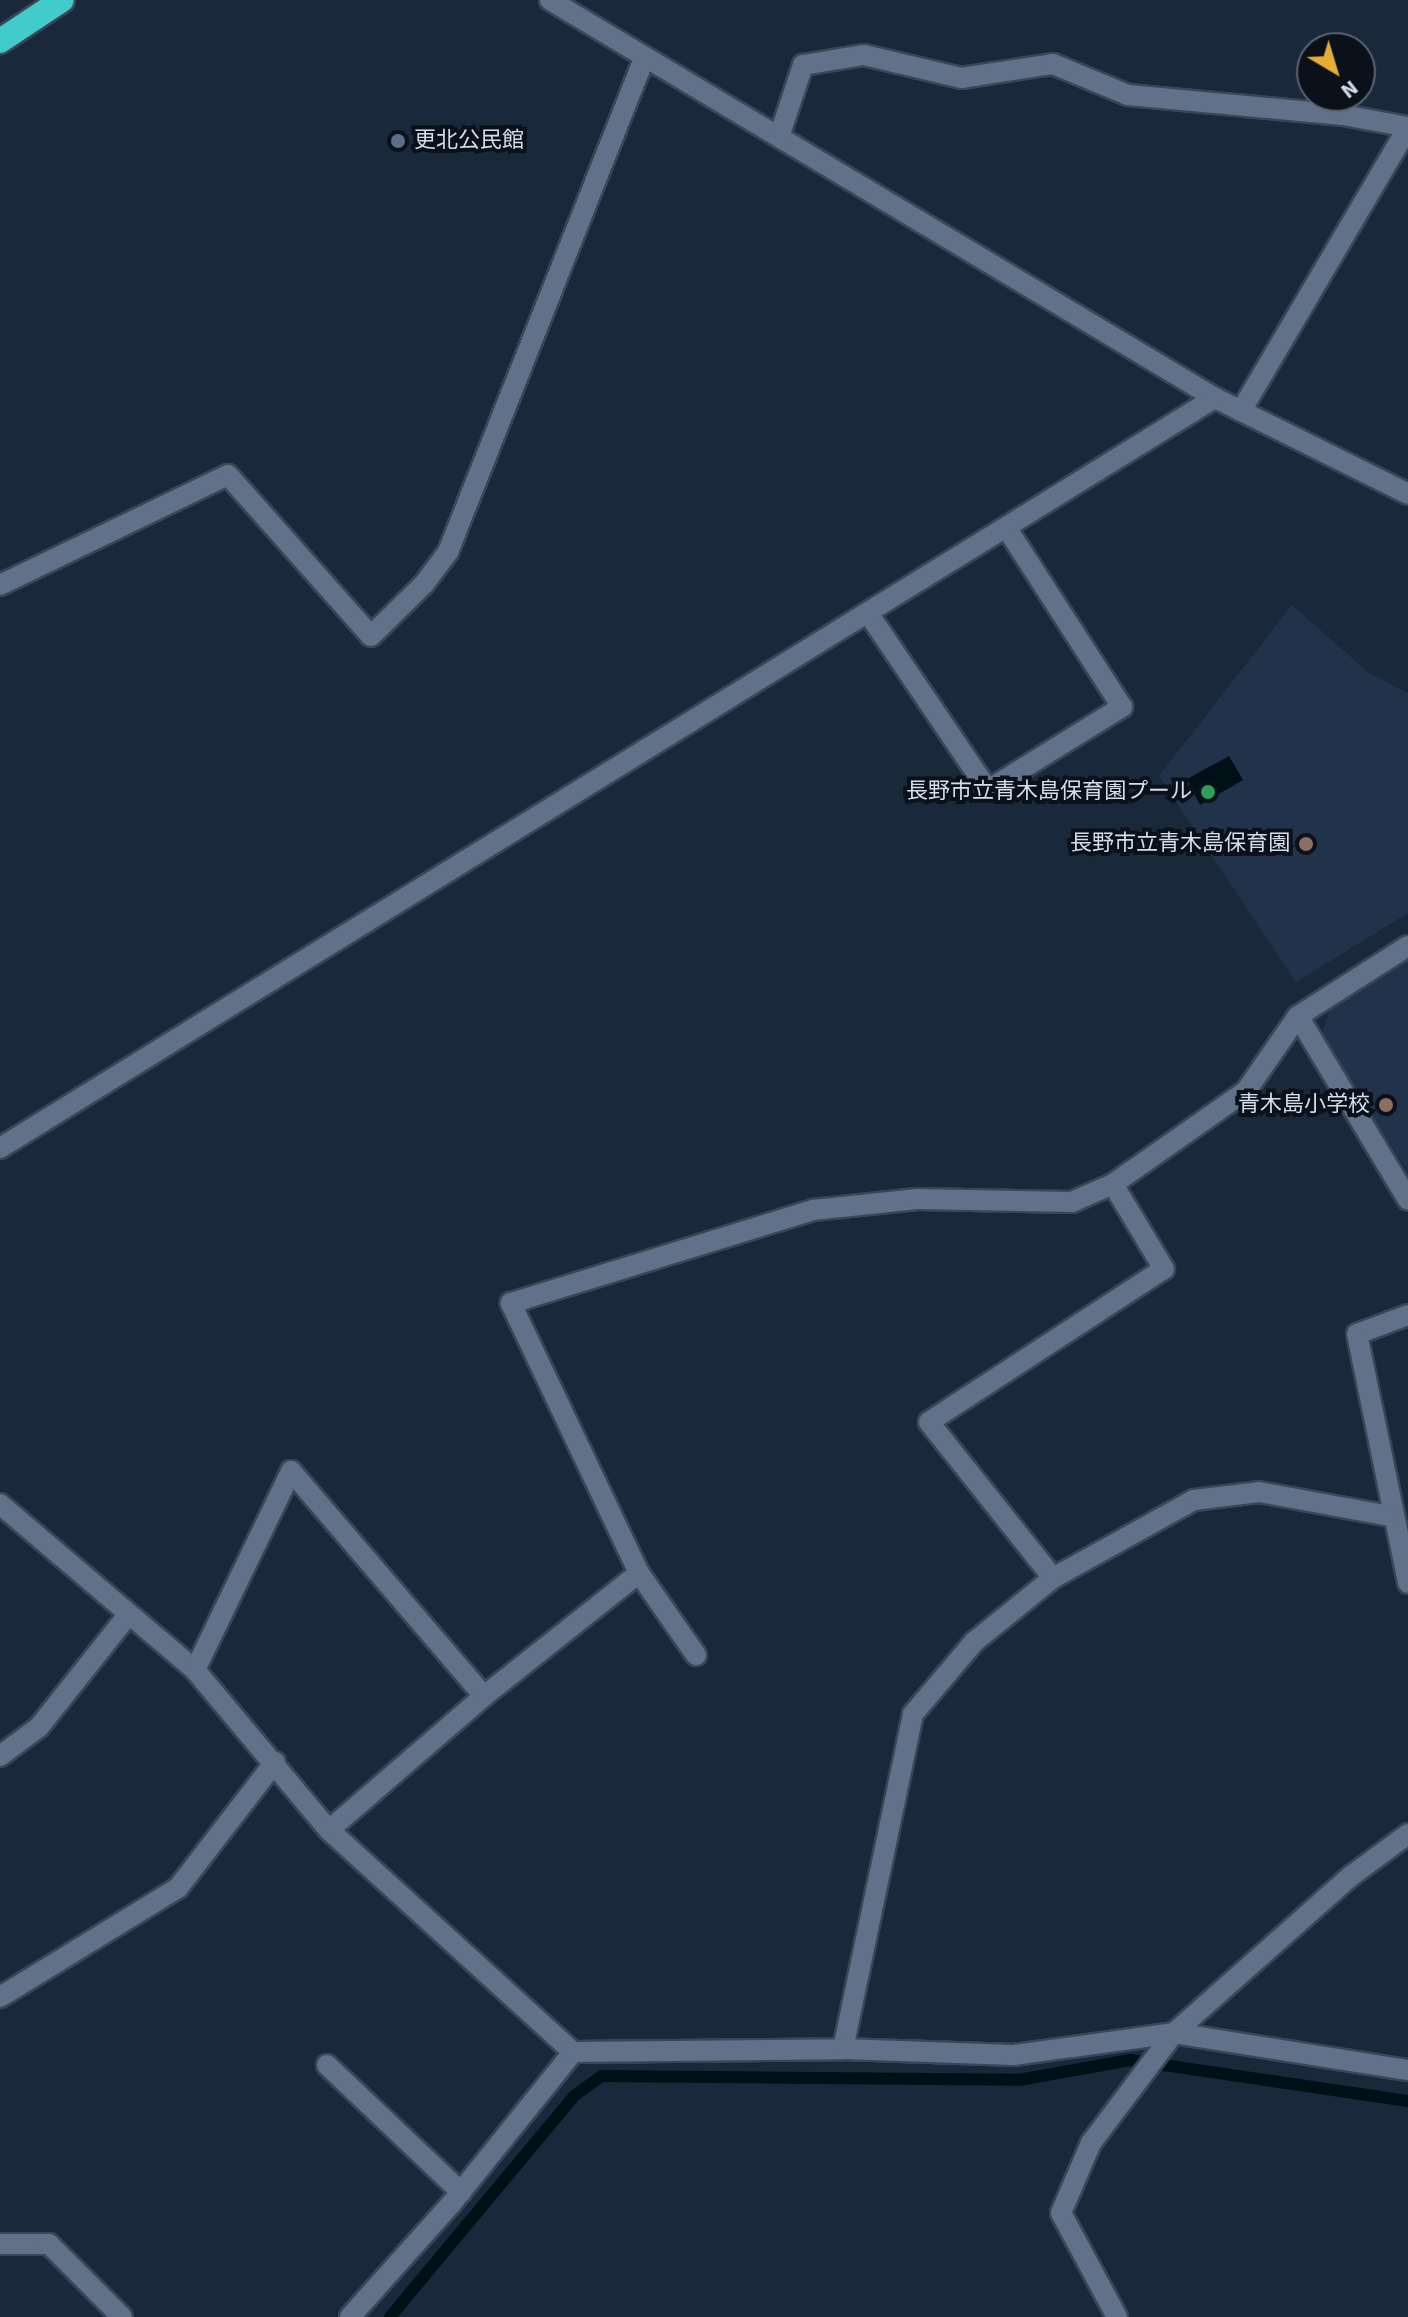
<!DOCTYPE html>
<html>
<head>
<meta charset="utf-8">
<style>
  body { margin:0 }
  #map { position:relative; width:1408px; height:2317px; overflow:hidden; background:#1a283c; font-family:"Source Sans 3","Noto Sans JP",sans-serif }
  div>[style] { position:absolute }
  .built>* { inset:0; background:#21324b }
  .water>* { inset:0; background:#011016 }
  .stream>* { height:12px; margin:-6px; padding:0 6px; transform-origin:6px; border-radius:6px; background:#011016 }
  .roads { filter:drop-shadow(2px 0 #3b4557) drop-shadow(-2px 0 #3b4557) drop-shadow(0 2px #3b4557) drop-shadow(0 -2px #3b4557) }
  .street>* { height:20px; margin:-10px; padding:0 10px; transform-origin:10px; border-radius:10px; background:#617189 }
  .highway>* { height:24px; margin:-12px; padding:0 12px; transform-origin:12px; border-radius:12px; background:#41cbca }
  .dots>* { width:22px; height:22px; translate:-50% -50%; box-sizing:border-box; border:4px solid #0b111a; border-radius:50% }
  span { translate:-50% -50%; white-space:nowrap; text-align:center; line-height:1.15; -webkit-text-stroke:8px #0b111a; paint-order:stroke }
  .poi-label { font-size:22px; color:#d4ddeb }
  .left { translate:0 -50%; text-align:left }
  .right { translate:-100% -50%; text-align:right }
  .north { position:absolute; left:1296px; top:32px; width:80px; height:80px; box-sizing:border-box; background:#0b111a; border:2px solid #5b636e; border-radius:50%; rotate:142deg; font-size:22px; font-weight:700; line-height:32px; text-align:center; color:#d4ddeb }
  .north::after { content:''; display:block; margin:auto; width:28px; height:36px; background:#e5ad35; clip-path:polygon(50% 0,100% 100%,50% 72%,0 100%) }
</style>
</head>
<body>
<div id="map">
  <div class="built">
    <i style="clip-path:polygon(1292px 605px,1369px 673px,1408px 693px,1408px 913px,1296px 982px,1159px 776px)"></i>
    <i style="clip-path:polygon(1408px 955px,1408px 1172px,1321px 1037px,1332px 1003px)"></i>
  </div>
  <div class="water">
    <i style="clip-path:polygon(1229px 756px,1243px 780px,1200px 805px,1187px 779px)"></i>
  </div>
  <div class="stream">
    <i style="left:390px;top:2317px;width:288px;rotate:-50.2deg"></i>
    <i style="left:574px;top:2096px;width:34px;rotate:-36deg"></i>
    <i style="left:602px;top:2076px;width:417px;rotate:0.5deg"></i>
    <i style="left:1019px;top:2080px;width:113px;rotate:-10.2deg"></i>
    <i style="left:1130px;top:2060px;width:281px;rotate:8.4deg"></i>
  </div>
  <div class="roads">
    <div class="street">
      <i style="left:550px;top:0;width:775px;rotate:30.9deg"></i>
      <i style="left:1215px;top:398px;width:216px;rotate:26.4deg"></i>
      <i style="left:780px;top:134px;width:73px;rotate:-71.6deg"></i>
      <i style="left:803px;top:65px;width:62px;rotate:-9.3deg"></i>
      <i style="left:864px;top:55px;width:100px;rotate:13.3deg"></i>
      <i style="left:961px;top:78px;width:93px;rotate:-8.7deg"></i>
      <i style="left:1053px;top:64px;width:81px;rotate:22.5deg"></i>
      <i style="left:1128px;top:95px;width:216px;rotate:5.3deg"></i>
      <i style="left:1343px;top:115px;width:66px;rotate:10.5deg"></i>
      <i style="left:1241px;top:411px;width:329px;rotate:-59.5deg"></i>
      <i style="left:0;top:585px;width:253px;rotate:-25.8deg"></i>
      <i style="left:228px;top:475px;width:215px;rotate:48.4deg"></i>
      <i style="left:371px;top:636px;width:74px;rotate:-44.5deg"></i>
      <i style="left:424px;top:584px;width:40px;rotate:-53deg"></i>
      <i style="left:448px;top:552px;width:531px;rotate:-68.32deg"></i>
      <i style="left:868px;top:613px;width:214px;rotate:55.9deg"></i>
      <i style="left:988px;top:790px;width:158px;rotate:-31.8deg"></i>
      <i style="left:1122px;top:707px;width:214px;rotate:-122.8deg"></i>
      <i style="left:1408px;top:946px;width:130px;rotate:147.5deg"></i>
      <i style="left:1298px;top:1016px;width:214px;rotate:59.1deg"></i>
      <i style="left:0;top:1148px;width:1428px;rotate:-31.69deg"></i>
      <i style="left:1408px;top:1315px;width:54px;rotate:159.6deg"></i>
      <i style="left:1357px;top:1334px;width:254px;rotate:78.4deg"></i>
      <i style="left:0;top:1504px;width:256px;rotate:40.4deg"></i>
      <i style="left:195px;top:1670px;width:209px;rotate:50.1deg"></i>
      <i style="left:329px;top:1830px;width:330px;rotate:42.3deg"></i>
      <i style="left:639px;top:1573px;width:100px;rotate:55.2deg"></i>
      <i style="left:1053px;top:1578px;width:199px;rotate:-128.5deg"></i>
      <i style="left:929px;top:1422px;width:280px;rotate:-33.1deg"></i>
      <i style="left:1164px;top:1269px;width:99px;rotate:-121deg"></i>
      <i style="left:195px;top:1670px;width:221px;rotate:-64.2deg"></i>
      <i style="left:291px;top:1471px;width:296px;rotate:49.4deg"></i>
      <i style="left:0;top:1756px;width:49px;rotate:-36.6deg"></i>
      <i style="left:39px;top:1727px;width:144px;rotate:-51.5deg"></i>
      <i style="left:329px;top:1830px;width:205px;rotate:-40.8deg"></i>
      <i style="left:484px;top:1696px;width:198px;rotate:-38.4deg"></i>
      <i style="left:639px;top:1573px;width:299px;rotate:-115.4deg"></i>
      <i style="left:511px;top:1303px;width:316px;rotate:-17.1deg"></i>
      <i style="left:813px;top:1210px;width:105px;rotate:-6deg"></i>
      <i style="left:917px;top:1199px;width:155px;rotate:1.1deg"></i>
      <i style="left:1072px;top:1202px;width:45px;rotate:-23.7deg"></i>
      <i style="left:1113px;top:1184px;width:162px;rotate:-35deg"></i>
      <i style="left:1246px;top:1091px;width:91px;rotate:-55.3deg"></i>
      <i style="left:0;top:1997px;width:209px;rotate:-31.5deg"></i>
      <i style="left:178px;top:1888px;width:159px;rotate:-52.4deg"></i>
      <i style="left:843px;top:2049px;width:342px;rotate:-78.2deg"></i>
      <i style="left:913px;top:1714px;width:94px;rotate:-49.7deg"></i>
      <i style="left:974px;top:1642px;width:102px;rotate:-39deg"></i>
      <i style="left:1053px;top:1578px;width:161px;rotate:-29deg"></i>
      <i style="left:1194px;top:1500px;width:65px;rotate:-7deg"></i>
      <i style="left:1259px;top:1492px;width:133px;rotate:10.4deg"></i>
      <i style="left:327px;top:2065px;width:185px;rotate:43.5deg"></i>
      <i style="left:0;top:2244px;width:49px"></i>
      <i style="left:49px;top:2244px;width:103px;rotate:45deg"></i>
      <i style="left:350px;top:2317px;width:152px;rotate:-48.2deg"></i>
      <i style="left:451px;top:2204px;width:195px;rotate:-51.2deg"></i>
      <i style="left:573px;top:2052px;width:270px;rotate:-0.6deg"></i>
      <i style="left:843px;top:2049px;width:171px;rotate:2deg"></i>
      <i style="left:1014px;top:2055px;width:162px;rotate:-7.8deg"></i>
      <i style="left:1174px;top:2033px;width:237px;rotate:9deg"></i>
      <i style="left:1117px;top:2317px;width:118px;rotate:-118.3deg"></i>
      <i style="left:1061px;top:2213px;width:76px;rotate:-66.8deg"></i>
      <i style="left:1091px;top:2143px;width:138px;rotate:-53deg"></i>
      <i style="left:1174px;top:2033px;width:237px;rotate:-41.6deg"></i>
      <i style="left:1351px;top:1876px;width:71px;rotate:-36.4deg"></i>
    </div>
    <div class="highway">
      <i style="left:0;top:41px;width:74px;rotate:-33.5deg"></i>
    </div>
  </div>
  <div class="dots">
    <i style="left:398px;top:141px;background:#5c6f8a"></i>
    <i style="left:1208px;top:792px;background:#2e9e5b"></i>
    <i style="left:1306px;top:844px;background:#8d6e63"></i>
    <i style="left:1386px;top:1105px;background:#8d6e63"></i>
  </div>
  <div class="poi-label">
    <span class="left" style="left:414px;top:141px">更北公民館</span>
    <span class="right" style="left:1192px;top:792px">長野市立青木島保育園プール</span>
    <span class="right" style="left:1290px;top:844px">長野市立青木島保育園</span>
    <span class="right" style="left:1370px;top:1105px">青木島小学校</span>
  </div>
  <div class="north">N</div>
</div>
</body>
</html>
